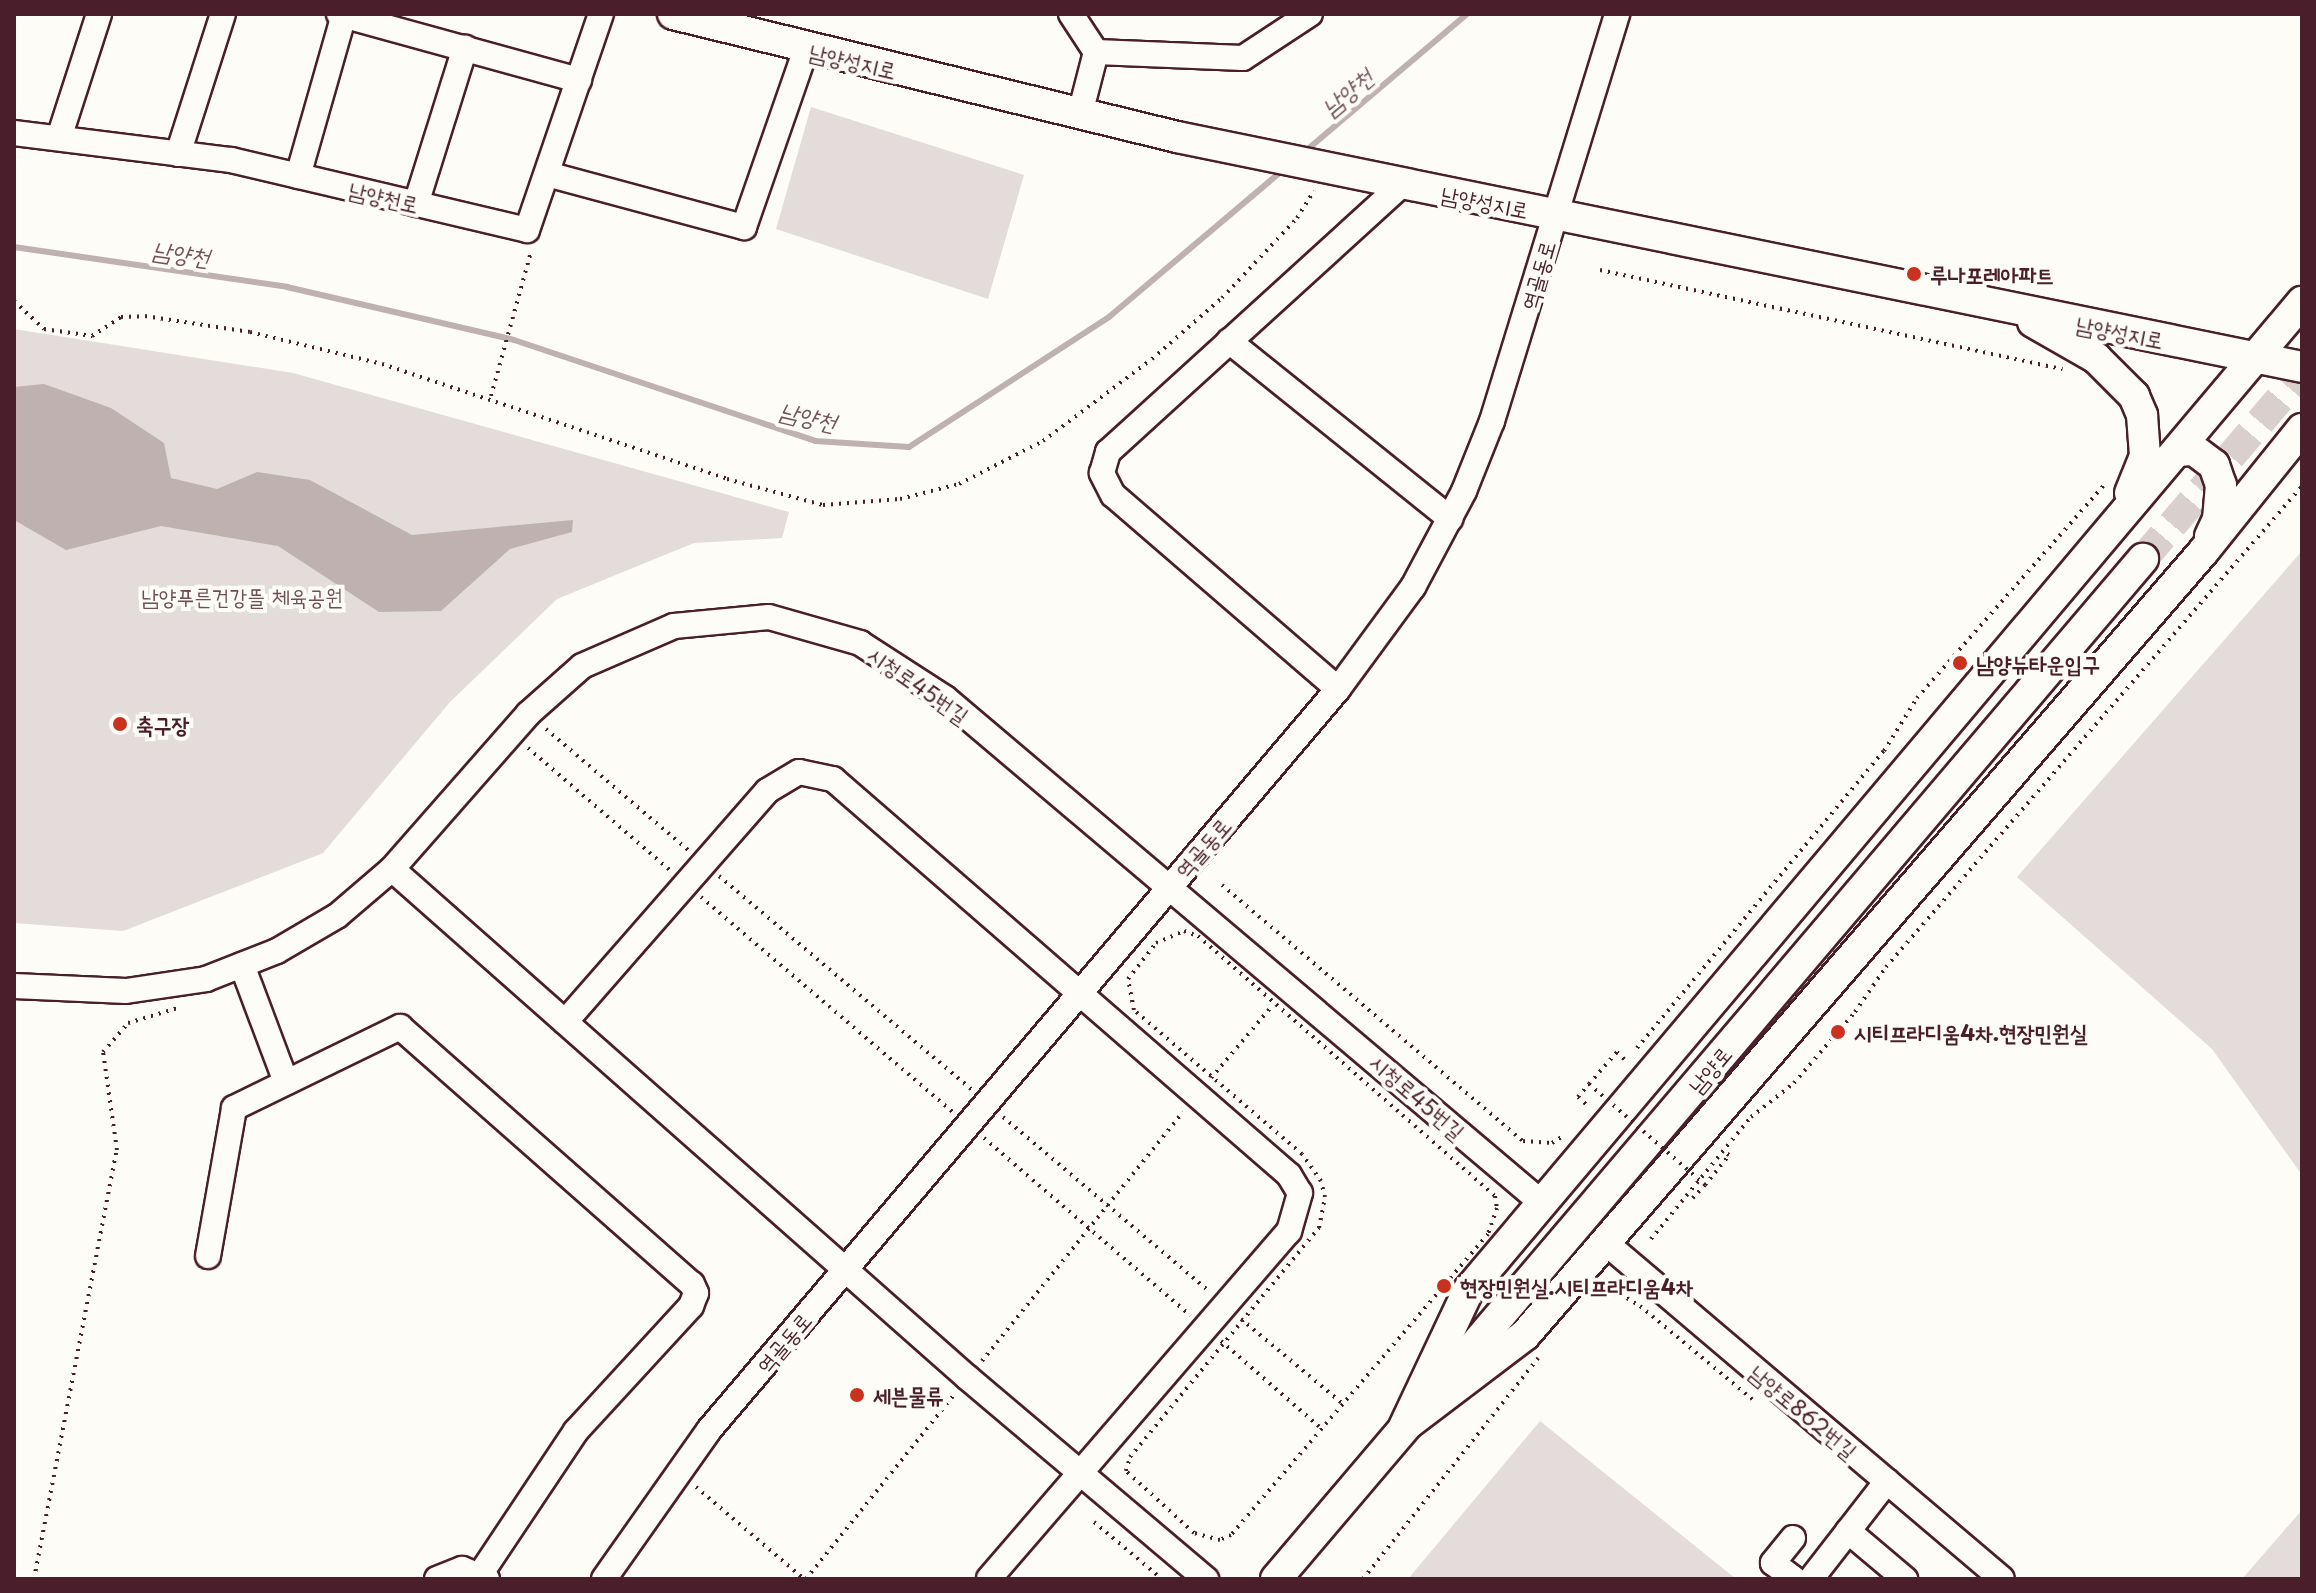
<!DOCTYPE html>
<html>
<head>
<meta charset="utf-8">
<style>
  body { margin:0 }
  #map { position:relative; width:2316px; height:1593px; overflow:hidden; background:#fdfcf7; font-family:"Playpen Sans","Poor Story",sans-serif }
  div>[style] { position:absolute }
  .green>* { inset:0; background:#e3dcda }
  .water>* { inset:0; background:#c0b1b1 }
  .stream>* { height:6px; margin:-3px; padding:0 3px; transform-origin:3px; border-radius:3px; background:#c0b1b1 }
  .major-tunnel>* { height:30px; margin-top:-15px; transform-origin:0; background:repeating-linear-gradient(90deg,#d9d0ce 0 30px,transparent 0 45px) }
  .path>* { height:4px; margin-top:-2px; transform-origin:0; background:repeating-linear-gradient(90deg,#4a1f2b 0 2px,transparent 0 8px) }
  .roads { filter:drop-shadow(2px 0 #4a1f2b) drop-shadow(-2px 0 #4a1f2b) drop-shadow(0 2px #4a1f2b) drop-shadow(0 -2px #4a1f2b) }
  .minor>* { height:24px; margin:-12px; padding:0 12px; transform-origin:12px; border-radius:12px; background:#fdfcf7 }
  .major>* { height:30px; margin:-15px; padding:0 15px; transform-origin:15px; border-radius:15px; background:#fdfcf7 }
  .path-bridge>* { height:4px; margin-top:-2px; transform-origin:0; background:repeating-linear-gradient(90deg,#4a1f2b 0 2px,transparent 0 8px) }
  .dots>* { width:22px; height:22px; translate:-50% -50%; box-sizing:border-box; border:4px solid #fdfcf7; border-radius:50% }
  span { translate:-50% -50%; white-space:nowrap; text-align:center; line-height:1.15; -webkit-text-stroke:8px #fdfcf7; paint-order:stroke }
  .street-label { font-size:22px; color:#4a1f2b }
  .poi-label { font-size:22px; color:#4a1f2b; font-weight:700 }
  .left { translate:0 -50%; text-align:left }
  .park-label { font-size:22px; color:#704e57 }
  .water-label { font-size:24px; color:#73525a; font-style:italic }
  .frame { position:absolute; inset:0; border:16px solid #4a1f2b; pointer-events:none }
</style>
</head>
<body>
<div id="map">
  <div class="green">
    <i style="clip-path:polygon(811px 107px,1024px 175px,988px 299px,776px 229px)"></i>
    <i style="clip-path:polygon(14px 329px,293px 373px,789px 512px,782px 538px,694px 543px,557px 599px,450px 702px,323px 853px,123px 931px,14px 923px)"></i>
    <i style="clip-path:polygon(2302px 551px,2302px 1175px,2212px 1049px,2017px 877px)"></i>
    <i style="clip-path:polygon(1540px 1421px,1736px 1579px,1408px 1579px)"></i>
    <i style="clip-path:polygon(2302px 1510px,2302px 1579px,2242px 1579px)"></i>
  </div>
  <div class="water">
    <i style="clip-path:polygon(44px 384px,111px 408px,164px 443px,171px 478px,217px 489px,257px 472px,310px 480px,412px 535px,573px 520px,572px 532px,510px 549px,441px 611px,379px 612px,278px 546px,161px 526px,66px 550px,14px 520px,14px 387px)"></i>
  </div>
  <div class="stream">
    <i style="left:1302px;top:154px;width:216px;rotate:-40.3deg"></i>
    <i style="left:14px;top:247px;width:276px;rotate:8.3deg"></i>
    <i style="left:287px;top:287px;width:233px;rotate:13.1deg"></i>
    <i style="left:514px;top:340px;width:317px;rotate:18.5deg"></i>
    <i style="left:815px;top:441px;width:94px;rotate:3.7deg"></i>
    <i style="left:909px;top:447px;width:239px;rotate:-33deg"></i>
    <i style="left:1109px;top:317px;width:229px;rotate:-40.2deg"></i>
  </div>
  <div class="major-tunnel">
    <i style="left:2143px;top:559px;width:245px;rotate:-49.5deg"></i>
  </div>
  <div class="path">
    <i style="left:1600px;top:270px;width:473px;rotate:12.1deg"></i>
    <i style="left:14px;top:301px;width:41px;rotate:43deg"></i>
    <i style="left:44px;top:329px;width:49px;rotate:8.3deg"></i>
    <i style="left:92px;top:336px;width:35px;rotate:-33deg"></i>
    <i style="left:121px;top:317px;width:24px;rotate:-2deg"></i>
    <i style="left:145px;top:316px;width:106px;rotate:8.7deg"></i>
    <i style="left:250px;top:332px;width:136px;rotate:13.6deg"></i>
    <i style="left:382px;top:364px;width:364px;rotate:18.4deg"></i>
    <i style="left:727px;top:479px;width:99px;rotate:15.2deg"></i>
    <i style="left:823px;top:505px;width:77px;rotate:-4.5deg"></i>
    <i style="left:900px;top:499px;width:61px;rotate:-14.3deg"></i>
    <i style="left:959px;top:484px;width:94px;rotate:-27.1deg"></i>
    <i style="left:1043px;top:441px;width:136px;rotate:-37deg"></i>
    <i style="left:1152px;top:359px;width:93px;rotate:-41.1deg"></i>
    <i style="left:1222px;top:298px;width:110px;rotate:-46.8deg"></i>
    <i style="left:1297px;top:218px;width:32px;rotate:-58deg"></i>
    <i style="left:491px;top:396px;width:149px;rotate:-74.5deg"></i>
    <i style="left:546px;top:729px;width:187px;rotate:40.4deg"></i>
    <i style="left:528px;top:748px;width:187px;rotate:40.7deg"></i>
    <i style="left:719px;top:876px;width:331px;rotate:40.2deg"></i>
    <i style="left:1222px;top:885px;width:395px;rotate:40.4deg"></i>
    <i style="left:1523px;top:1141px;width:29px;rotate:4deg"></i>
    <i style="left:1552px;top:1143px;width:15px;rotate:-32deg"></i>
    <i style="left:701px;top:897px;width:331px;rotate:40.5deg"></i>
    <i style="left:1184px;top:931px;width:15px;rotate:20deg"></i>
    <i style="left:1198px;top:936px;width:395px;rotate:41.2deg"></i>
    <i style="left:1495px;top:1196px;width:12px;rotate:81deg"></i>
    <i style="left:1497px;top:1208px;width:28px;rotate:109deg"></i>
    <i style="left:1488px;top:1234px;width:396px;rotate:130.5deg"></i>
    <i style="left:1231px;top:1535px;width:12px;rotate:156deg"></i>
    <i style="left:1220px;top:1540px;width:27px;rotate:-165deg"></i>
    <i style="left:1194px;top:1533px;width:92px;rotate:-137.6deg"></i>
    <i style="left:1126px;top:1471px;width:15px;rotate:-74deg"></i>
    <i style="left:1130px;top:1457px;width:297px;rotate:-50.5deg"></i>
    <i style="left:1319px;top:1228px;width:32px;rotate:-79deg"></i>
    <i style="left:1325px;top:1197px;width:16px;rotate:-104deg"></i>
    <i style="left:1321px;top:1181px;width:33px;rotate:-125deg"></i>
    <i style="left:1302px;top:1154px;width:221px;rotate:-139.4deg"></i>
    <i style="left:1134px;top:1010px;width:32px;rotate:-101deg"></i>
    <i style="left:1128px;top:979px;width:46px;rotate:-52.1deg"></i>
    <i style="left:1156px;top:943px;width:30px;rotate:-23deg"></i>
    <i style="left:1637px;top:1048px;width:386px;rotate:-50.3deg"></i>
    <i style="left:1884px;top:751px;width:62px;rotate:-58.1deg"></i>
    <i style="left:1917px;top:698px;width:286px;rotate:-48.7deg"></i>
    <i style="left:1211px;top:1078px;width:96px;rotate:-49.7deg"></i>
    <i style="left:1589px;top:1084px;width:43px;rotate:-48.8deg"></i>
    <i style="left:1617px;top:1052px;width:13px;rotate:45deg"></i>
    <i style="left:1578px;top:1097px;width:13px;rotate:42deg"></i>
    <i style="left:1003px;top:1117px;width:271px;rotate:40.2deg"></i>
    <i style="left:984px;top:1138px;width:272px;rotate:40.7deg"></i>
    <i style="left:1705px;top:1185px;width:38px;rotate:-51deg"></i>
    <i style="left:1729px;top:1155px;width:7px;rotate:-146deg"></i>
    <i style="left:1651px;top:1239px;width:158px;rotate:-50.7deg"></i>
    <i style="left:1751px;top:1117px;width:55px;rotate:-38.3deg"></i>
    <i style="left:1794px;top:1083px;width:94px;rotate:-49.3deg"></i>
    <i style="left:1855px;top:1012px;width:55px;rotate:-55.4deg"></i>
    <i style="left:1886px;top:967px;width:636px;rotate:-49.14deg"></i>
    <i style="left:1591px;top:1298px;width:29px;rotate:-8deg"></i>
    <i style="left:1620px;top:1294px;width:23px;rotate:31deg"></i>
    <i style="left:1640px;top:1306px;width:146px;rotate:39.7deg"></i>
    <i style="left:1241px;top:1319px;width:133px;rotate:39.8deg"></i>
    <i style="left:1221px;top:1341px;width:134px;rotate:41.1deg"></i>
    <i style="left:982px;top:1361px;width:320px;rotate:-51.1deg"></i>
    <i style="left:696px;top:1487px;width:142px;rotate:40.4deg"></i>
    <i style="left:1094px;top:1522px;width:89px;rotate:40deg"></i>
    <i style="left:34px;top:1579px;width:437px;rotate:-79.1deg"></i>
    <i style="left:117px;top:1150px;width:99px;rotate:-98.1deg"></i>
    <i style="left:103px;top:1052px;width:38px;rotate:-49deg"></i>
    <i style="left:128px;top:1023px;width:55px;rotate:-16.8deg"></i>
    <i style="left:806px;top:1579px;width:236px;rotate:-51.2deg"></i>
    <i style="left:1363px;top:1579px;width:282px;rotate:-51.6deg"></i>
  </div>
  <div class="roads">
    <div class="minor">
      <i style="left:339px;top:14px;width:249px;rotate:15.4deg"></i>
      <i style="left:1071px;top:14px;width:45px;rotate:56.7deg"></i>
      <i style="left:1096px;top:52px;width:64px;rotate:104.5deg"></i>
      <i style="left:1096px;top:52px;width:147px;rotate:2.3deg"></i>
      <i style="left:1243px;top:58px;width:80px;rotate:-33.3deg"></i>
      <i style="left:14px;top:133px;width:219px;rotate:7.1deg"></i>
      <i style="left:231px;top:160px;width:304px;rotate:13.3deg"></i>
      <i style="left:527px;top:230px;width:228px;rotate:-71.1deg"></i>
      <i style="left:59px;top:138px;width:130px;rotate:-72.1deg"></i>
      <i style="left:178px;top:154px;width:147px;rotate:-72.2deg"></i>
      <i style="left:547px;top:174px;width:204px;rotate:15.1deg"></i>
      <i style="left:744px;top:227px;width:188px;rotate:-70.8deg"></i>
      <i style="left:298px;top:176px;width:167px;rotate:-74.1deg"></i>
      <i style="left:416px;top:204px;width:164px;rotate:-72.6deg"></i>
      <i style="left:1229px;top:341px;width:284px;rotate:38.8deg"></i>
      <i style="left:1338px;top:689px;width:297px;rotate:-139.2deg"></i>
      <i style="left:1113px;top:495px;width:25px;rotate:-117deg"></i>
      <i style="left:1102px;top:473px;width:22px;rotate:-74deg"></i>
      <i style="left:1108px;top:452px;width:396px;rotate:-42.3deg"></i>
      <i style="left:392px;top:869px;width:769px;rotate:41.47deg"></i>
      <i style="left:968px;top:1378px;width:312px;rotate:40.2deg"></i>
      <i style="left:242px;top:965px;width:125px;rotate:69.4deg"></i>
      <i style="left:14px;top:986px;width:112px;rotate:2.6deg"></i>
      <i style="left:126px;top:991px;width:81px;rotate:-8.5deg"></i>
      <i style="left:206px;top:979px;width:76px;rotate:-21.5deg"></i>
      <i style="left:277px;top:951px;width:69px;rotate:-30.3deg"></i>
      <i style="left:337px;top:916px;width:72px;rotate:-40.5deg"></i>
      <i style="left:392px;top:869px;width:206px;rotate:-48.7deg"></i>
      <i style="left:528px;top:714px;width:72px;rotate:-41.6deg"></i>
      <i style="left:582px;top:666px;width:100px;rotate:-23.5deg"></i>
      <i style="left:674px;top:626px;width:95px;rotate:-5.4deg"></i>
      <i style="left:769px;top:617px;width:95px;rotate:15.9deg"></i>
      <i style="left:860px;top:643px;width:101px;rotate:32.9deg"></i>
      <i style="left:945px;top:698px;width:782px;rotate:40.23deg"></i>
      <i style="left:565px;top:1022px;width:307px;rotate:-48.8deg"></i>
      <i style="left:767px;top:791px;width:37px;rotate:-31deg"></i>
      <i style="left:799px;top:772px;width:35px;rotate:12deg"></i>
      <i style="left:833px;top:779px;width:604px;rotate:40.97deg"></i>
      <i style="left:1289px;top:1175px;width:21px;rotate:59deg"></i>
      <i style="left:1300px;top:1193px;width:40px;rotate:106deg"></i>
      <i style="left:1289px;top:1231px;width:459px;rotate:130.8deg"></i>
      <i style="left:1606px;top:1243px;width:519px;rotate:40.31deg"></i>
      <i style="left:208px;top:1256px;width:150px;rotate:-80deg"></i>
      <i style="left:234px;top:1108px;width:185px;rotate:-26deg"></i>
      <i style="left:400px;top:1027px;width:389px;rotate:41.4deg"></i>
      <i style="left:692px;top:1284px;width:10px;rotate:66deg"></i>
      <i style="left:696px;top:1293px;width:14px;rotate:111deg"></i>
      <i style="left:691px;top:1306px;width:170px;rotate:132.6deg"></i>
      <i style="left:576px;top:1431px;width:173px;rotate:123.7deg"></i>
      <i style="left:1848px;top:1531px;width:75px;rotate:40.1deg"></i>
      <i style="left:1793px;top:1538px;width:32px;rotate:129deg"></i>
      <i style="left:1773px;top:1563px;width:26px;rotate:37deg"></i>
      <i style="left:437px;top:1579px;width:27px;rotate:-22deg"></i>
      <i style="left:462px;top:1569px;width:27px;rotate:22deg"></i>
      <i style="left:604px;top:1579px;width:182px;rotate:-54.8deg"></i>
      <i style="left:709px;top:1430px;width:972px;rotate:-49.67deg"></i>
      <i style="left:1338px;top:689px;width:127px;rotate:-53.7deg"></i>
      <i style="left:1413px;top:587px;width:109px;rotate:-62deg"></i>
      <i style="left:1464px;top:491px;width:75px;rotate:-68.2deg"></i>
      <i style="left:1492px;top:421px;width:426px;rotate:-72.9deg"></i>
      <i style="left:1811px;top:1579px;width:124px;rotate:-52.2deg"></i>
    </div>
    <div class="major">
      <i style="left:673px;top:14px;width:519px;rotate:13.71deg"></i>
      <i style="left:1177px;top:137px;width:1148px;rotate:11.55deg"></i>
      <i style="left:2033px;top:322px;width:73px;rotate:29.7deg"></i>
      <i style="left:2096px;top:358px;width:54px;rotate:45deg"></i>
      <i style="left:2134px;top:396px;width:21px;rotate:67deg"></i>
      <i style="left:2142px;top:415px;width:41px;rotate:85.8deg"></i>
      <i style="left:2145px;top:456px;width:40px;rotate:112deg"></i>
      <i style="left:2178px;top:451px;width:16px;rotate:-4deg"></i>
      <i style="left:2194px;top:450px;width:25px;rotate:37deg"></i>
      <i style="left:2214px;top:465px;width:21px;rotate:71deg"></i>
      <i style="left:2221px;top:485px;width:34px;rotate:95deg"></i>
      <i style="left:2218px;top:519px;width:19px;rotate:115deg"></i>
      <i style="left:1409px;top:1423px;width:146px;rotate:-37.2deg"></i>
      <i style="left:1525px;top:1335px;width:1036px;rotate:-49.11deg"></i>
      <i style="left:2203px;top:552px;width:158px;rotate:-51.2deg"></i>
      <i style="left:1404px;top:1427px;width:150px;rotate:-64.8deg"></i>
      <i style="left:1468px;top:1291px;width:1294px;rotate:-49.86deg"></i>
      <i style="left:1276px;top:1579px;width:1339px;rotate:-49.64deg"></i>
    </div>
  </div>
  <div class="path-bridge">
    <i style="left:1578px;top:1097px;width:17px;rotate:-50deg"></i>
    <i style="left:1589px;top:1084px;width:154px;rotate:41deg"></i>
    <i style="left:1705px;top:1185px;width:18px;rotate:133deg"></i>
  </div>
  <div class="dots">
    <i style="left:1914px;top:274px;background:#c8321e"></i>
    <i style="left:1960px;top:663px;background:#c8321e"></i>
    <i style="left:120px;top:724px;background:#c8321e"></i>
    <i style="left:1838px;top:1032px;background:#c8321e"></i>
    <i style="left:1444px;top:1286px;background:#c8321e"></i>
    <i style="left:857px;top:1395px;background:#c8321e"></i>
  </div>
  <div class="street-label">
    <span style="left:853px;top:60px;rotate:13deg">남양성지로</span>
    <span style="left:384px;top:196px;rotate:13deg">남양천로</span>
    <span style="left:1485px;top:201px;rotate:11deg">남양성지로</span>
    <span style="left:1537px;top:275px;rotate:-74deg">역골동로</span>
    <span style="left:2120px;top:331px;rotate:11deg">남양성지로</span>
    <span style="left:919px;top:684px;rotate:35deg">시청로45번길</span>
    <span style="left:1202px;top:847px;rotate:-49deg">역골동로</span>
    <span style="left:1709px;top:1069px;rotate:-50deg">남양로</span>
    <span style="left:1418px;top:1096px;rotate:41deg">시청로45번길</span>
    <span style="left:783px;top:1342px;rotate:-50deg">역골동로</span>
    <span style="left:1804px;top:1411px;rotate:40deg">남양로862번길</span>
  </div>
  <div class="poi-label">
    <span class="left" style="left:1930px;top:274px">루나포레아파트</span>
    <span class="left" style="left:1976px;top:663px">남양뉴타운입구</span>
    <span class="left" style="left:136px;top:724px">축구장</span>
    <span class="left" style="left:1854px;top:1032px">시티프라디움4차.현장민원실</span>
    <span class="left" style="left:1460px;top:1286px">현장민원실.시티프라디움4차</span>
    <span class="left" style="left:873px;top:1395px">세븐물류</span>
  </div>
  <div class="park-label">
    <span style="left:242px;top:596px">남양푸른건강뜰 체육공원</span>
  </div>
  <div class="water-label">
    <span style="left:1347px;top:92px;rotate:-40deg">남양천</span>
    <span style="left:181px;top:253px;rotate:8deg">남양천</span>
    <span style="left:808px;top:416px;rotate:13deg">남양천</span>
  </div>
  <div class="frame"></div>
</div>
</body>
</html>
